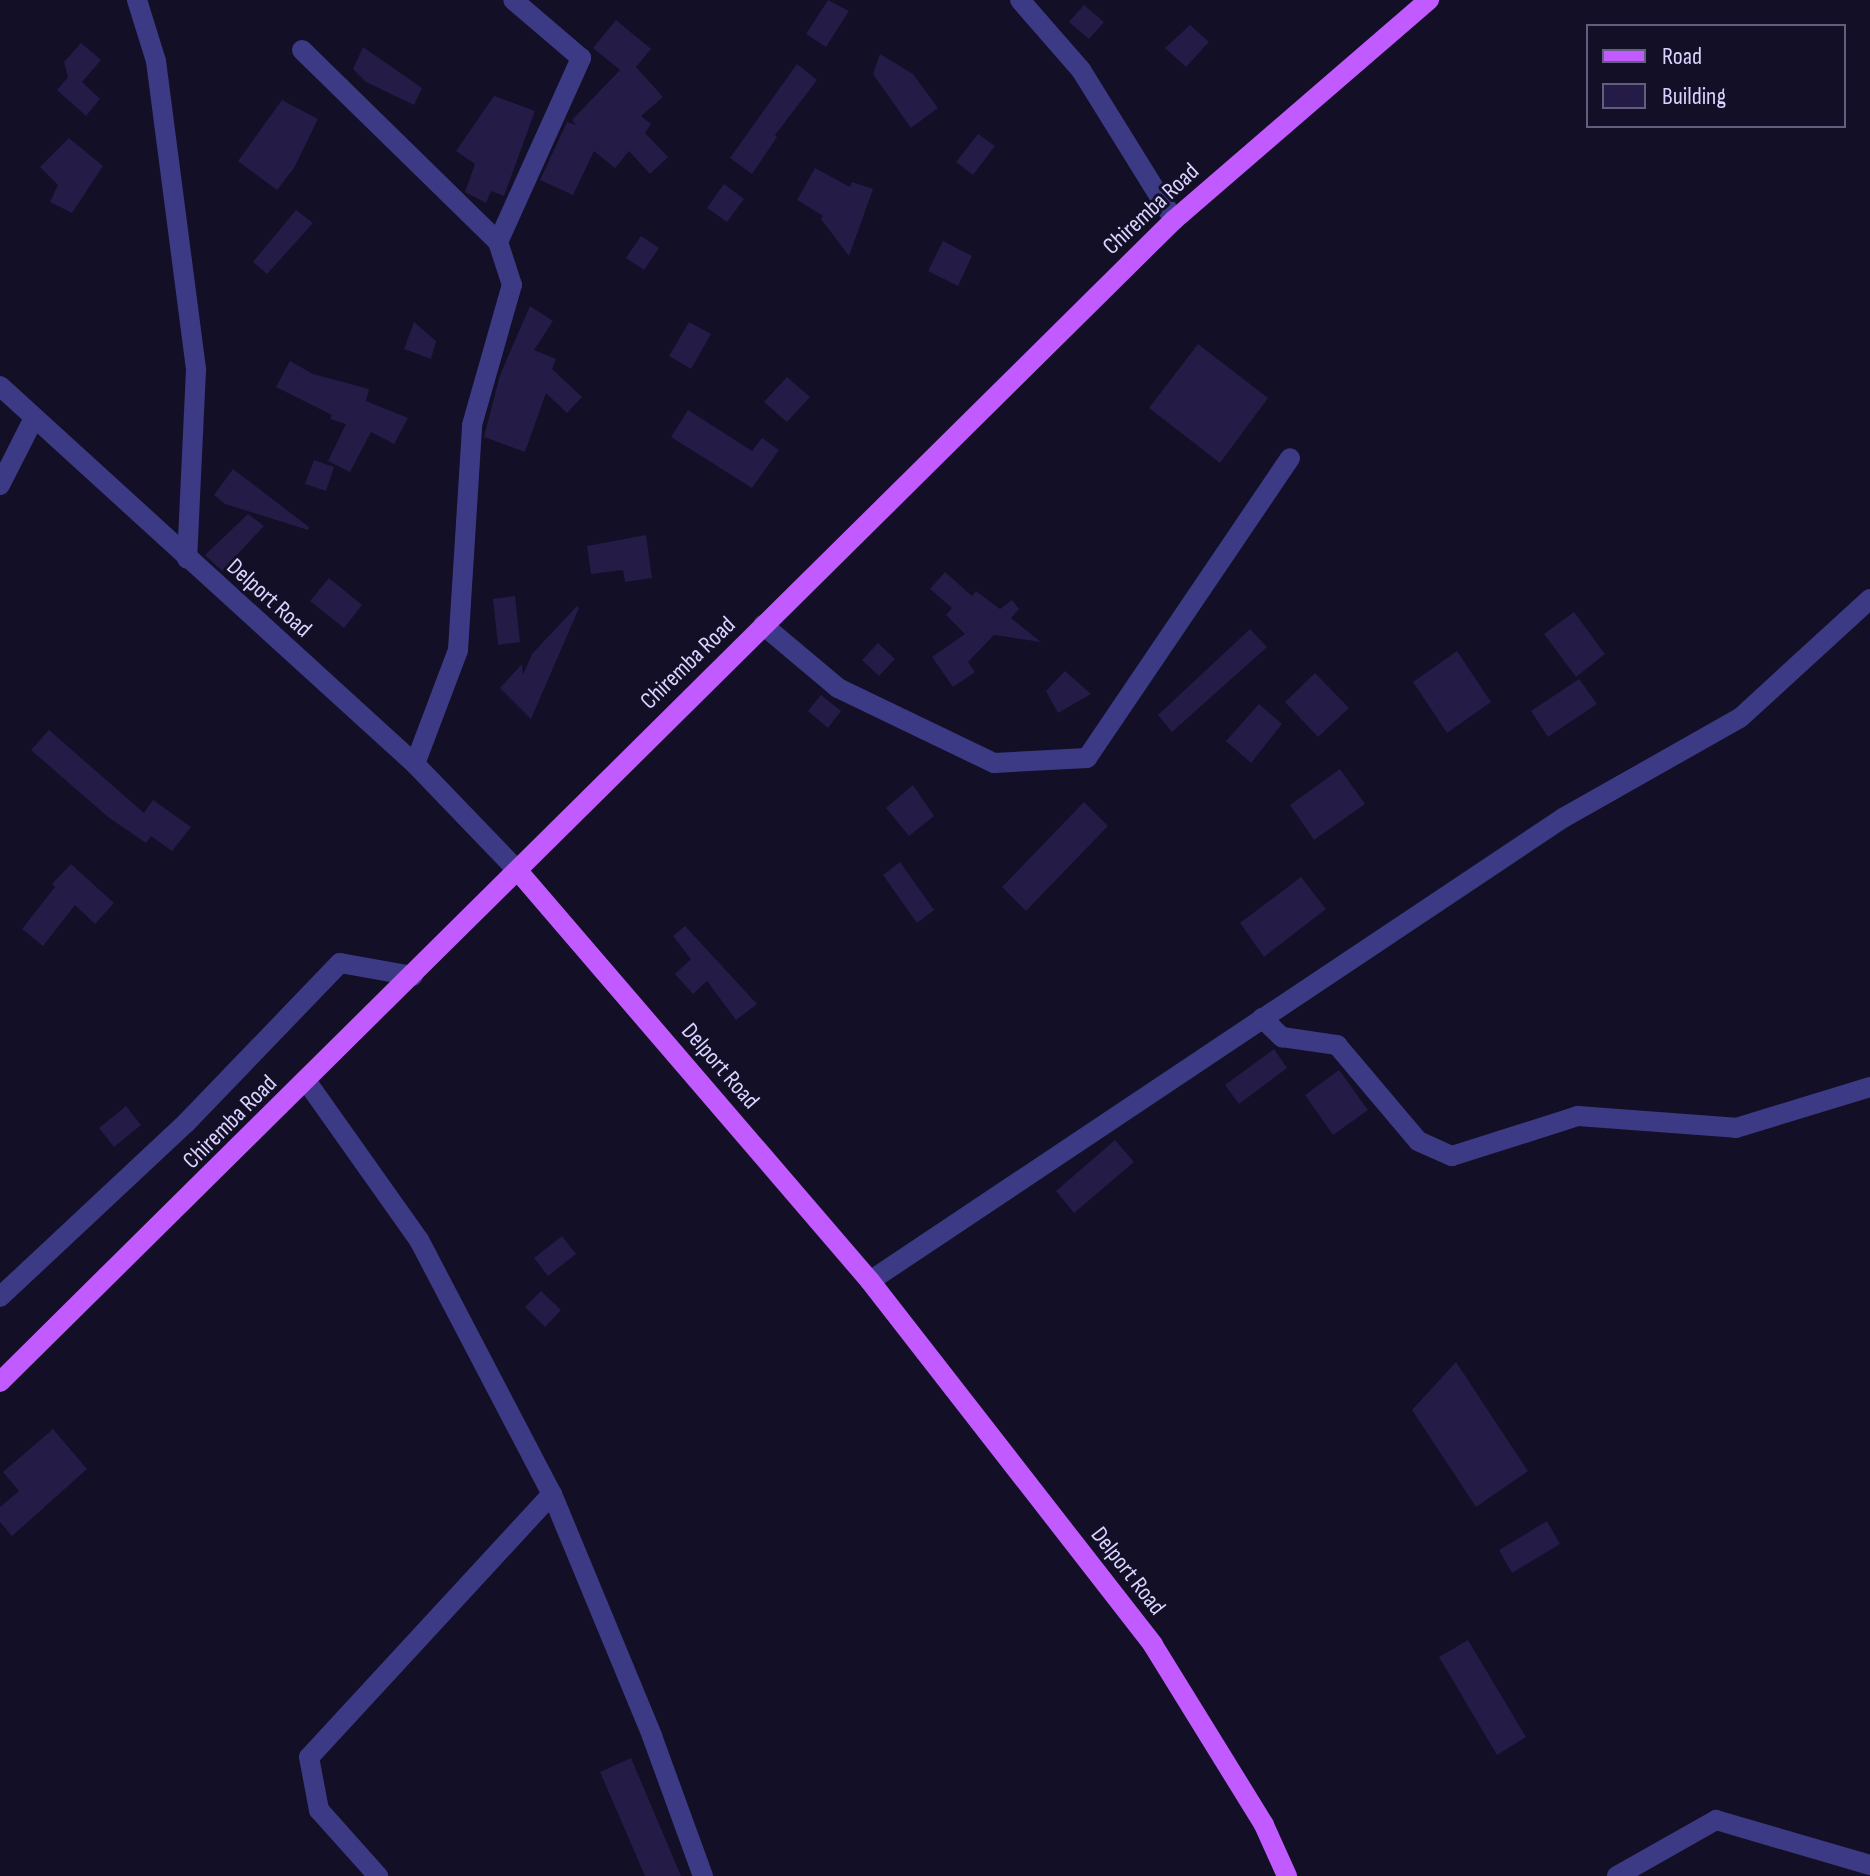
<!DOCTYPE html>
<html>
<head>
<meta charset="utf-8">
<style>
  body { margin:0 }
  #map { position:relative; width:1870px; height:1876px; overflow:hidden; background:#130f26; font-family:"Sofia Sans Condensed",sans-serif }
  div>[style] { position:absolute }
  .building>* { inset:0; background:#241b47 }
  .minor>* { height:20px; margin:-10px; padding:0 10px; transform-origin:10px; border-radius:10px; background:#3d3a85 }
  .major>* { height:20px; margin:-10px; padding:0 10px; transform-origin:10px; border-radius:10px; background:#c25bff }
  span { translate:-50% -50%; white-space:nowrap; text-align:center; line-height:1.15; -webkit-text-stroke:6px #130f26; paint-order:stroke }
  .street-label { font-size:24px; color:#d9d4ff }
  .legend { position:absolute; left:1586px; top:24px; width:260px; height:104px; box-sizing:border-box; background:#130f26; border:2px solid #625e7d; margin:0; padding:10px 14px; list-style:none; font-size:24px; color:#d9d4ff }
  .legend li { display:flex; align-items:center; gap:16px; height:40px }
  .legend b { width:40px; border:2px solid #625e7d }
</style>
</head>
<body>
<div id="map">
  <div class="building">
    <i style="clip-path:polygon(828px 0,849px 11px,826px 47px,806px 34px)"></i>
    <i style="clip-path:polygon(1084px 5px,1104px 22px,1089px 39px,1069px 22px)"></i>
    <i style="clip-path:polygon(616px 20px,651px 49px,636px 67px,663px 97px,641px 116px,651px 124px,645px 133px,668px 157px,650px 174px,629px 151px,615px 168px,594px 151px,573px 195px,540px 180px,567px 122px,576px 125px,572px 120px,620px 70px,593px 48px)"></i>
    <i style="clip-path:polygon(1190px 25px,1209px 42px,1186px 67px,1165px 48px)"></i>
    <i style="clip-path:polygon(81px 43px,101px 60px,82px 82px,100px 99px,86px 116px,57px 90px,68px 77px,64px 62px)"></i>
    <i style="clip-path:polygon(363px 47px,422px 88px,414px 105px,366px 82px,353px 69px)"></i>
    <i style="clip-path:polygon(880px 54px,913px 74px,938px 108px,911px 128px,873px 74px)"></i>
    <i style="clip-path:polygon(797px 64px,817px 80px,775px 135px,777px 137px,752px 174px,730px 158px)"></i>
    <i style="clip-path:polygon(494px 96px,535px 111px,504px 196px,491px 191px,486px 203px,465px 192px,475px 164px,456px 151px)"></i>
    <i style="clip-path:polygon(282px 100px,318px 119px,294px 168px,277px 190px,238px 161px)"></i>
    <i style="clip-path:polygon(978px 134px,995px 146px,973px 175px,956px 162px)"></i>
    <i style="clip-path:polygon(69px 138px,103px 166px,72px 213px,50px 202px,58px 185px,40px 167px)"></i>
    <i style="clip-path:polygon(815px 168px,850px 187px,852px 182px,873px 189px,849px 256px,821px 219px,823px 216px,797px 200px)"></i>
    <i style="clip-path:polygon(724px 184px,744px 199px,727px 222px,707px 208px)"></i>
    <i style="clip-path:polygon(296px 210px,313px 223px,267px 274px,253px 262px)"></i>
    <i style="clip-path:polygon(641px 236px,659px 248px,644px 270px,626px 258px)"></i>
    <i style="clip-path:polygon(943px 241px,972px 256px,958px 286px,928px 271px)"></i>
    <i style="clip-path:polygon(530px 306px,553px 321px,534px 350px,556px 359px,552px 369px,582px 397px,567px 413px,546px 393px,525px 452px,484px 437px,500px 375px)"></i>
    <i style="clip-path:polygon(414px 322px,436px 341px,431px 359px,404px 349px)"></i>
    <i style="clip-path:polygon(689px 322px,711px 334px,691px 369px,669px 356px)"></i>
    <i style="clip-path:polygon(1198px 344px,1268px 398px,1220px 463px,1149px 408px)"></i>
    <i style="clip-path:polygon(290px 361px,313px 374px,369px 389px,366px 401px,408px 418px,394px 444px,371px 432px,350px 472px,328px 461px,346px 424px,330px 419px,332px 415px,276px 387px)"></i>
    <i style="clip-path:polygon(787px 377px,810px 397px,787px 422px,764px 402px)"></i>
    <i style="clip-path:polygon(688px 410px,752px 451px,762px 438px,779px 450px,752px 488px,671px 437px)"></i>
    <i style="clip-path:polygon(314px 460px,334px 467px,326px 491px,305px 484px)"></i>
    <i style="clip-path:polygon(233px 469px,309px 527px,308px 530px,225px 504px,214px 495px)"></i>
    <i style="clip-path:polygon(248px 514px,264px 526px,222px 571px,205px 555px)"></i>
    <i style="clip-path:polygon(646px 535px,652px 578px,625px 582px,623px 570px,591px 574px,587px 546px)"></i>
    <i style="clip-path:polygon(945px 572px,972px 596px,976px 591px,1000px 609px,1012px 600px,1019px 609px,1011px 618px,1041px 642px,994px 635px,968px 662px,975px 672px,953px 687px,932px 657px,965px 634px,946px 615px,952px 608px,930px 589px)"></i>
    <i style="clip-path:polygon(329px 578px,362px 605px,344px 628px,310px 601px)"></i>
    <i style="clip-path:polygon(515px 596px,520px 642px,498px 645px,493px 599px)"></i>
    <i style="clip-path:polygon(577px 606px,579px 608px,531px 719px,500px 688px,522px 664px,523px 675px,532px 654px)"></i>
    <i style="clip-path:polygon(1574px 612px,1605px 654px,1576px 677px,1544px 634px)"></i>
    <i style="clip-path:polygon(1250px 629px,1267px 647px,1172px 732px,1158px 715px)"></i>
    <i style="clip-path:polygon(878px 643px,895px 659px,879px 676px,862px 660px)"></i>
    <i style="clip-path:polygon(1457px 651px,1491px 702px,1447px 733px,1413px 682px)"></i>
    <i style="clip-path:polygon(1065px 671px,1091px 694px,1058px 713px,1046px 691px)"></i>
    <i style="clip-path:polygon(1315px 673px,1349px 708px,1318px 737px,1285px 702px)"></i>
    <i style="clip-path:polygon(1579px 679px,1597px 704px,1548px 737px,1531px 711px)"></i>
    <i style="clip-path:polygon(821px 695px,841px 711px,828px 728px,808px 711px)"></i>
    <i style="clip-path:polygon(1259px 704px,1282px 724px,1251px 763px,1226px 741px)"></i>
    <i style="clip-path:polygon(49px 730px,144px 813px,153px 800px,191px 827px,172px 851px,151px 836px,146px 843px,108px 817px,31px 750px)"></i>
    <i style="clip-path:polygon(1340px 769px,1365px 804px,1314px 840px,1290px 805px)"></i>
    <i style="clip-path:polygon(913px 785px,934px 816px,909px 836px,886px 808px)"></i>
    <i style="clip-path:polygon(1084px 802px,1108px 826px,1026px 911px,1002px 887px)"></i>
    <i style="clip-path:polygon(900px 862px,934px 910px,917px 923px,883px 875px)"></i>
    <i style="clip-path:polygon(71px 864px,114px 903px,95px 924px,75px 905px,43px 946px,22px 929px,55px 887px,52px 884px)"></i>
    <i style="clip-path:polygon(1301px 877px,1326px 909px,1264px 957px,1240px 923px)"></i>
    <i style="clip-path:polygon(685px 926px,757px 1004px,736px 1020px,707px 981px,693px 994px,675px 974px,691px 959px,673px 936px)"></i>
    <i style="clip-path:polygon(1274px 1049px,1287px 1068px,1239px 1104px,1225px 1085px)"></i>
    <i style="clip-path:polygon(1339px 1070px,1368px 1110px,1333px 1135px,1305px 1095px)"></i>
    <i style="clip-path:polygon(126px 1106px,141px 1125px,114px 1147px,99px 1128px)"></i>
    <i style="clip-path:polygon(1115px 1140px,1134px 1162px,1074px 1213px,1056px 1191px)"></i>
    <i style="clip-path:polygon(562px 1236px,576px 1254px,548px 1276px,534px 1258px)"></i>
    <i style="clip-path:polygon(541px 1291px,561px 1310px,545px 1327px,525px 1307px)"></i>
    <i style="clip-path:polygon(1456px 1362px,1528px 1471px,1476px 1507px,1412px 1410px)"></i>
    <i style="clip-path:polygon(53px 1429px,87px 1469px,12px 1536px,0 1522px,0 1507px,19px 1491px,3px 1472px)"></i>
    <i style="clip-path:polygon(1547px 1521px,1560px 1544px,1512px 1573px,1499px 1550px)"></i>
    <i style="clip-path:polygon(1468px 1640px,1526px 1737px,1497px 1755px,1439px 1657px)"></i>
    <i style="clip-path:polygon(631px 1758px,681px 1876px,645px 1876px,600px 1772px)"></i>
  </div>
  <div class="minor">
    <i style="left:137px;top:0;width:64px;rotate:72.7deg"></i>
    <i style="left:156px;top:61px;width:312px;rotate:82.6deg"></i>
    <i style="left:196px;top:370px;width:189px;rotate:92.7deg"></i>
    <i style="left:1020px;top:0;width:93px;rotate:48.9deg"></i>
    <i style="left:1081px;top:70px;width:176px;rotate:58.2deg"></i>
    <i style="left:302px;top:50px;width:274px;rotate:44.4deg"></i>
    <i style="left:0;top:386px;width:561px;rotate:42.33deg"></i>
    <i style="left:415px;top:764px;width:149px;rotate:46.1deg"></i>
    <i style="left:0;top:485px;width:75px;rotate:-63.1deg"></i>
    <i style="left:763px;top:625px;width:98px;rotate:40deg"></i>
    <i style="left:838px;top:688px;width:173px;rotate:25.7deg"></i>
    <i style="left:994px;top:763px;width:93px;rotate:-3.1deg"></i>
    <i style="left:1087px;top:758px;width:362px;rotate:-55.9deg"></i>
    <i style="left:415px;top:764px;width:122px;rotate:-69.3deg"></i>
    <i style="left:458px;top:650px;width:225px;rotate:-86.4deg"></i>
    <i style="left:472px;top:425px;width:146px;rotate:-74.1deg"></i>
    <i style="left:512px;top:285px;width:45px;rotate:-108deg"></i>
    <i style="left:498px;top:242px;width:202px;rotate:-65.7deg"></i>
    <i style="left:581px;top:58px;width:89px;rotate:-139.5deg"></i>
    <i style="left:1262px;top:1018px;width:28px;rotate:44deg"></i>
    <i style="left:1282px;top:1037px;width:56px;rotate:8.3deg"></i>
    <i style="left:1337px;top:1045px;width:126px;rotate:49.8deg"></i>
    <i style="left:1418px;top:1141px;width:37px;rotate:24deg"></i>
    <i style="left:1452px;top:1156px;width:132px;rotate:-17.6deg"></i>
    <i style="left:1578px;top:1116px;width:158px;rotate:4.3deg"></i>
    <i style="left:1736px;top:1128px;width:140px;rotate:-17deg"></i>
    <i style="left:307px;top:1082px;width:194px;rotate:54.7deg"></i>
    <i style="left:419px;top:1240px;width:287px;rotate:62.4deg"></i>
    <i style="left:552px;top:1494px;width:358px;rotate:132.7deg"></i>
    <i style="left:309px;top:1757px;width:54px;rotate:79.3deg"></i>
    <i style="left:319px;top:1810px;width:89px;rotate:48.2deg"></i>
    <i style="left:870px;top:1281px;width:833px;rotate:-33.75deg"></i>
    <i style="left:1563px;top:818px;width:203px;rotate:-29.5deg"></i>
    <i style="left:1740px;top:718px;width:176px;rotate:-42.5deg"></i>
    <i style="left:0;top:1297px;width:255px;rotate:-43.1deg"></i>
    <i style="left:186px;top:1123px;width:222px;rotate:-46.1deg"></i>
    <i style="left:340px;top:963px;width:74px;rotate:10.1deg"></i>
    <i style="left:552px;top:1494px;width:262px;rotate:67.5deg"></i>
    <i style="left:652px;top:1736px;width:149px;rotate:70deg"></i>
    <i style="left:1617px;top:1876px;width:114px;rotate:-29.5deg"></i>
    <i style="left:1716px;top:1820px;width:160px;rotate:16.3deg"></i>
  </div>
  <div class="major">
    <i style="left:518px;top:871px;width:540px;rotate:49.35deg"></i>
    <i style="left:870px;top:1281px;width:461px;rotate:52.1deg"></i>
    <i style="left:1153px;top:1645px;width:211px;rotate:58.3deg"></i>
    <i style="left:1264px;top:1825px;width:56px;rotate:65.7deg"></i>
    <i style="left:0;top:1382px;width:1652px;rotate:-44.71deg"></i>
    <i style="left:1174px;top:220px;width:337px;rotate:-40.8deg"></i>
  </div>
  <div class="street-label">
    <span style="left:1151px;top:209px;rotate:-43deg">Chiremba Road</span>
    <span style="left:269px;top:598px;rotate:42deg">Delport Road</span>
    <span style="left:688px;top:663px;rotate:-44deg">Chiremba Road</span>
    <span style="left:720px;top:1066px;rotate:49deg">Delport Road</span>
    <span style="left:230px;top:1122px;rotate:-45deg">Chiremba Road</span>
    <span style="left:1128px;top:1571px;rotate:52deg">Delport Road</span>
  </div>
  <ul class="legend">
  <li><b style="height:10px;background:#c25bff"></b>Road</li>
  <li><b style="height:22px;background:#241b47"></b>Building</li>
  </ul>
</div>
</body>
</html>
